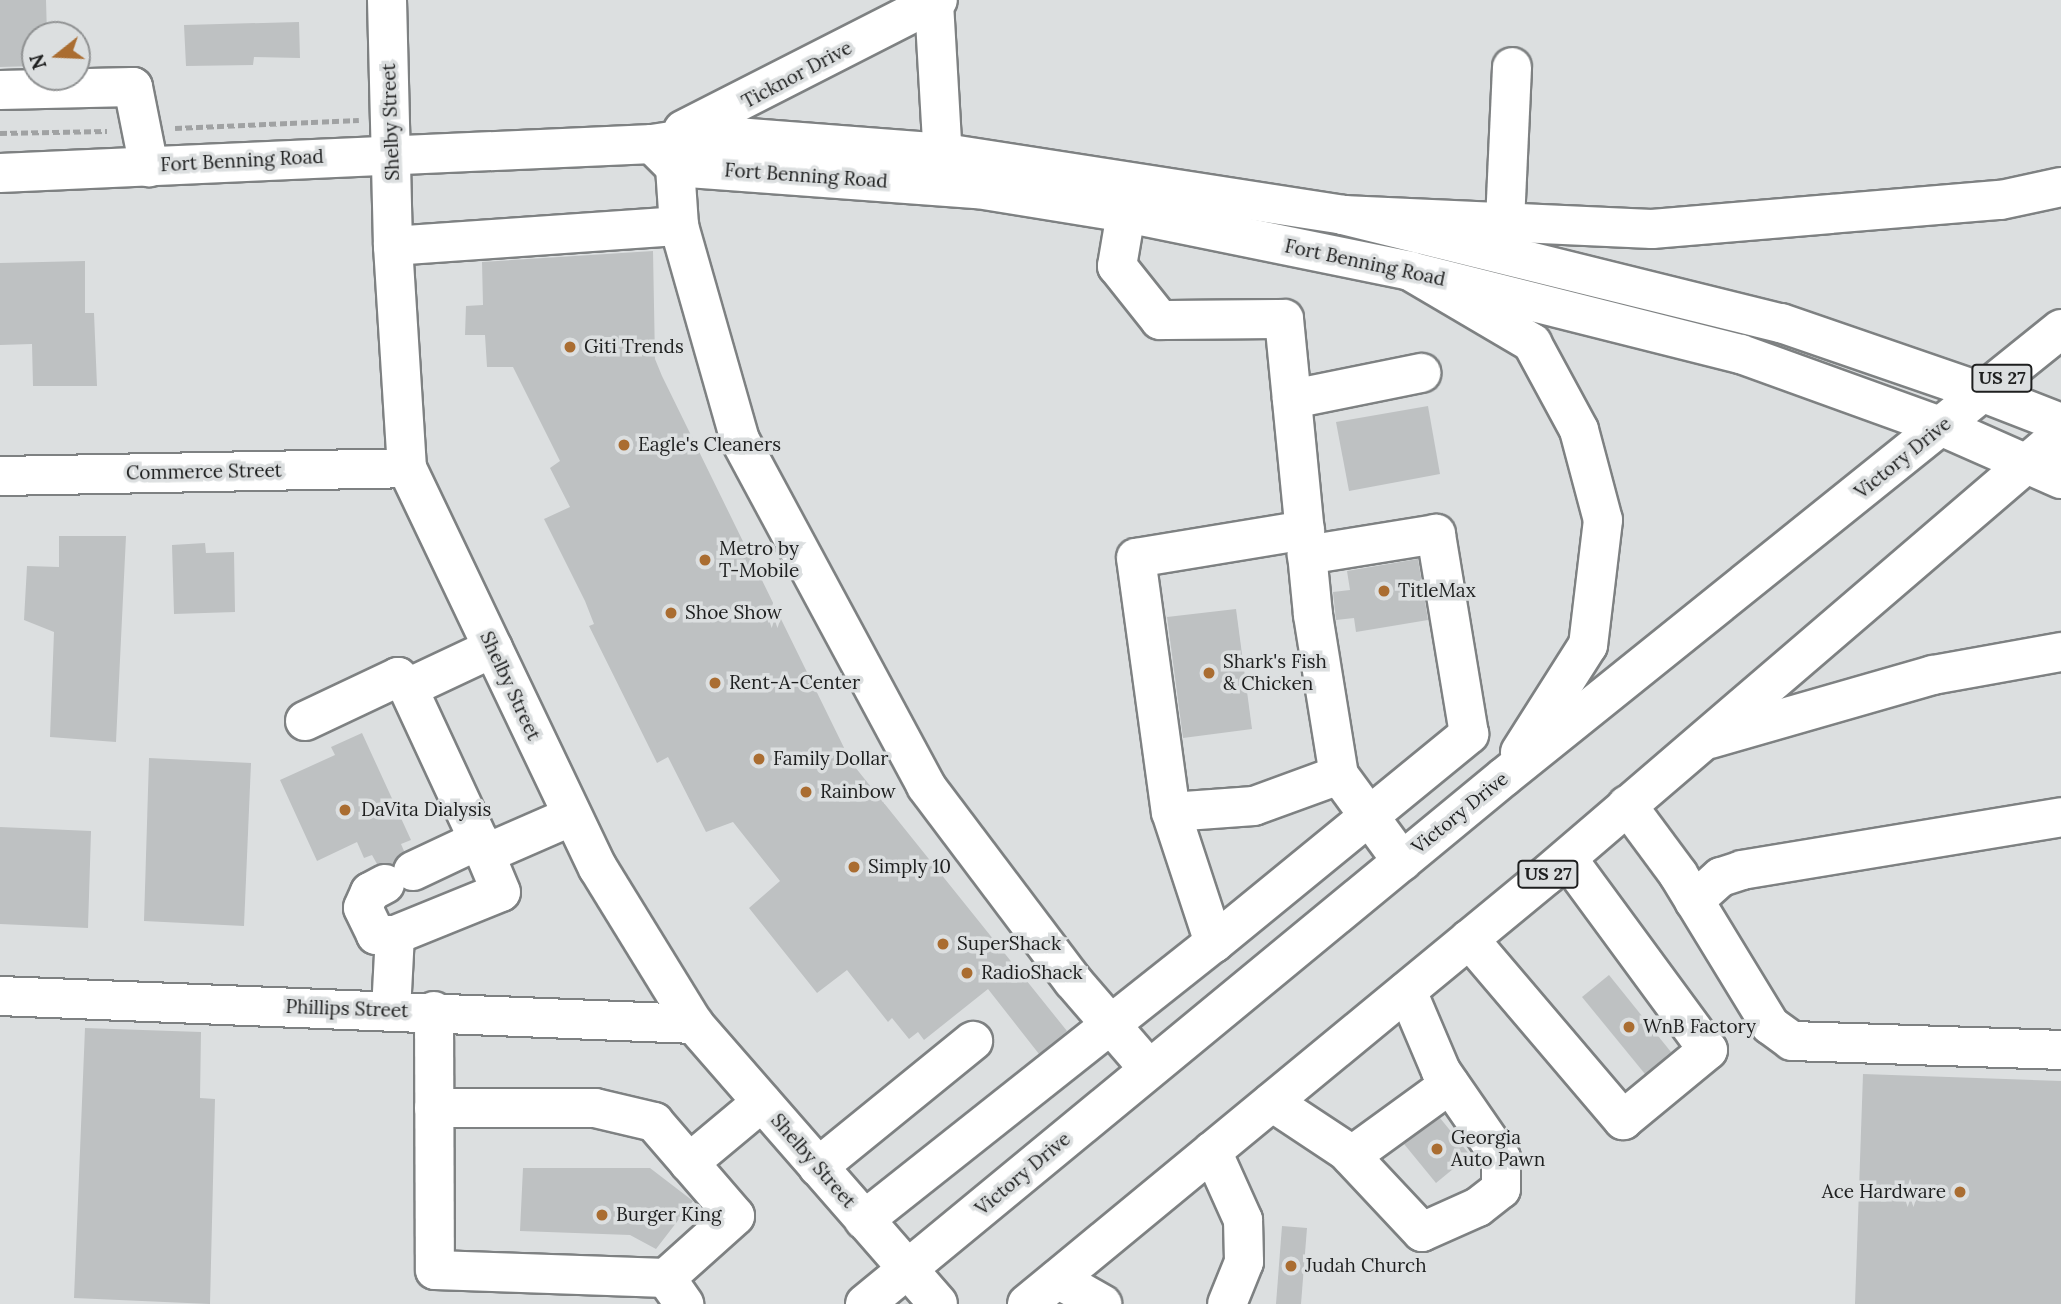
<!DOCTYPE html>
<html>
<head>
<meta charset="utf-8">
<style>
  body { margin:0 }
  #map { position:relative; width:2061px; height:1304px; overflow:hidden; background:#dcdfe0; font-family:Lora,serif }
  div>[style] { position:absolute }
  .building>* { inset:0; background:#bec1c2 }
  .path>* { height:4.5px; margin-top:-2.25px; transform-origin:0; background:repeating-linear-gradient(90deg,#a0a2a3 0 7px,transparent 0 10.5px) }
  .roads { filter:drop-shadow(2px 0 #7e8182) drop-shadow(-2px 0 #7e8182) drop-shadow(0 2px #7e8182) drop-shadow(0 -2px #7e8182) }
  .minor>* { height:38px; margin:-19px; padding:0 19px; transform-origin:19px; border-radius:19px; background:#fff }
  .major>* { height:38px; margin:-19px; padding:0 19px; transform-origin:19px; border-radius:19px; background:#fff }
  .highway>* { height:38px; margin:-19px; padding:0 19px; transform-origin:19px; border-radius:19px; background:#fff }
  .dots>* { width:19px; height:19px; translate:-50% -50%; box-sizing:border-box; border:4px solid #dcdfe0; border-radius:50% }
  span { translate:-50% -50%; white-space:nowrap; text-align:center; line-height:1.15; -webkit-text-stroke:7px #dcdfe0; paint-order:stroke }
  .shield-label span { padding:2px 5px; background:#dcdfe0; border:2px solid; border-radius:5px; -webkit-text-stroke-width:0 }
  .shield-label { font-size:18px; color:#1e1f1f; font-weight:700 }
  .street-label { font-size:19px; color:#1e1f1f }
  .poi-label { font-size:19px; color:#1e1f1f }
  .left { translate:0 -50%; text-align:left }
  .right { translate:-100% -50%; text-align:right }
  .north { position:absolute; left:21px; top:21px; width:70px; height:70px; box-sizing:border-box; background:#dcdfe0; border:2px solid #909293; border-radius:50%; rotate:252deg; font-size:19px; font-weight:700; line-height:28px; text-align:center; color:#1e1f1f }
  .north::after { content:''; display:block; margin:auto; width:24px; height:32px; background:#aa6d31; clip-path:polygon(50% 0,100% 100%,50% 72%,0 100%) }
</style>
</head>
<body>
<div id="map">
  <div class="building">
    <i style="clip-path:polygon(0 0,46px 0,47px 35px,35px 35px,35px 66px,0 67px)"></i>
    <i style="clip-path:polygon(299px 22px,300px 58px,254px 57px,253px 65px,186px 66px,184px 25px)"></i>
    <i style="clip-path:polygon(653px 251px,655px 359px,662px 376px,851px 762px,1067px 1031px,1039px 1054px,988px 989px,924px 1040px,918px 1032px,909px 1039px,892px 1018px,888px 1022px,847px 970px,817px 993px,749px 908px,780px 881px,733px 822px,706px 832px,668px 757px,657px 763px,589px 626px,594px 624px,585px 601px,544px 519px,570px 507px,550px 468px,560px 461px,513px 367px,487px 367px,485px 335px,465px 335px,466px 306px,483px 305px,482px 262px)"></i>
    <i style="clip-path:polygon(85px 261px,85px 313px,94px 313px,97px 386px,33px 386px,32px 344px,0 345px,0 263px)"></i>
    <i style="clip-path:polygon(1428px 406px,1440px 474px,1349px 491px,1336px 422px)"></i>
    <i style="clip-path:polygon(59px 536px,126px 536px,116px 742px,50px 737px,54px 632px,24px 620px,27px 566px,59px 567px)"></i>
    <i style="clip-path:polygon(205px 543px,206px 553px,234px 552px,235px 612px,174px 614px,172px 545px)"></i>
    <i style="clip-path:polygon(1418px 559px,1428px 620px,1356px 632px,1354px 618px,1336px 620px,1333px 592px,1350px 590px,1347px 571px)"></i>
    <i style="clip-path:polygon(1236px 609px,1252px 729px,1183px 738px,1167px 617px)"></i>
    <i style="clip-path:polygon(362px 733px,411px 840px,401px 844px,404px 851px,393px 864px,377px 864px,372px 855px,364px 858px,357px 842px,317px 861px,280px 780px,335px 755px,331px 747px)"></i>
    <i style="clip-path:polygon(149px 758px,251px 763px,244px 926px,144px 921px)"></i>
    <i style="clip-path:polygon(0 827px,91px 831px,88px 928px,0 924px)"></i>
    <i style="clip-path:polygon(1609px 975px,1671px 1052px,1645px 1074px,1582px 997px)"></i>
    <i style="clip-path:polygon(85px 1028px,201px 1032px,200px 1098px,215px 1099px,210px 1304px,74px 1298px)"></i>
    <i style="clip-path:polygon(1863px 1074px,2061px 1081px,2061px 1304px,1855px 1304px)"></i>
    <i style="clip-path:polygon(1440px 1118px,1470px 1155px,1436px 1183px,1404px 1144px)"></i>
    <i style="clip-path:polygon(523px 1168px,650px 1168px,693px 1201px,656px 1249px,630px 1235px,520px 1231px)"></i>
    <i style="clip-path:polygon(1282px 1226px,1307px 1228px,1301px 1304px,1276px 1304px)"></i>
  </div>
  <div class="path">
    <i style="left:175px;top:128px;width:184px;rotate:-2.5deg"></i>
    <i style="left:0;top:133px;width:107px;rotate:-1.1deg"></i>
  </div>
  <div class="roads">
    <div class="minor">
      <i style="left:387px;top:0;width:246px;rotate:88.6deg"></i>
      <i style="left:393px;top:246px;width:222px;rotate:86.4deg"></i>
      <i style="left:407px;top:468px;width:443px;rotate:64.5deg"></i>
      <i style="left:598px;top:868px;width:183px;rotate:58.4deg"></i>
      <i style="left:694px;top:1024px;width:371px;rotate:48.9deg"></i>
      <i style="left:934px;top:3px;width:176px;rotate:86.7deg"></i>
      <i style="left:0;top:90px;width:133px;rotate:-1.3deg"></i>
      <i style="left:133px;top:87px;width:82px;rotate:78.7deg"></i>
      <i style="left:683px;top:130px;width:286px;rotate:-27deg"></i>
      <i style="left:652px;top:144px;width:33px;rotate:45deg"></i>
      <i style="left:675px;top:167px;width:304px;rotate:4.2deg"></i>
      <i style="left:978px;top:189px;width:150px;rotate:9.2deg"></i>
      <i style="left:1126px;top:213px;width:290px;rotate:11.5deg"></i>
      <i style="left:1410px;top:271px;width:341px;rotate:14.1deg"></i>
      <i style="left:1741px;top:354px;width:215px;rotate:19.9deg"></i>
      <i style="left:675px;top:167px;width:59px;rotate:86.1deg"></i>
      <i style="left:679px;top:226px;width:223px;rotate:74.1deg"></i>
      <i style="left:740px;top:440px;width:393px;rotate:61.7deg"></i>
      <i style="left:926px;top:786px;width:244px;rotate:53deg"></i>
      <i style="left:1073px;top:981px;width:116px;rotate:49.2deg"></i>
      <i style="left:0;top:173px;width:653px;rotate:-2.55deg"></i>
      <i style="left:652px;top:144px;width:59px;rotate:-8.8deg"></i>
      <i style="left:710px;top:135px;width:235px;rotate:4.4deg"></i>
      <i style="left:944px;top:153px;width:404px;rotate:8.8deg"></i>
      <i style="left:1343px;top:215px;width:451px;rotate:13.9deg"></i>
      <i style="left:1781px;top:323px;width:215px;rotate:19deg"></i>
      <i style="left:1126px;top:213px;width:54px;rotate:99.6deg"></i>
      <i style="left:1117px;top:266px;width:69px;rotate:51.5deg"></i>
      <i style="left:1160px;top:320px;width:124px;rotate:-0.5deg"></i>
      <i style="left:1284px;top:319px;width:297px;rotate:84.4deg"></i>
      <i style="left:1313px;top:615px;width:162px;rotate:80.8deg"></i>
      <i style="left:1339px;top:775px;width:107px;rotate:53.8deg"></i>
      <i style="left:1505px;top:222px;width:155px;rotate:-87.4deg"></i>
      <i style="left:393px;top:246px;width:287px;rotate:-4deg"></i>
      <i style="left:1292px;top:399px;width:132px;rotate:-11.4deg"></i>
      <i style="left:0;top:476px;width:407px;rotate:-1.1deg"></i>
      <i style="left:1305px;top:530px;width:171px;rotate:170.6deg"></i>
      <i style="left:1136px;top:558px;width:256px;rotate:82.2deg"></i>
      <i style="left:1171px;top:812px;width:83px;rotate:-4.1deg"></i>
      <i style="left:1254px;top:806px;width:90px;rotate:-20deg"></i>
      <i style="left:493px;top:648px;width:94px;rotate:154.8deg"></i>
      <i style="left:408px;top:688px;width:183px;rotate:65.1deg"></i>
      <i style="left:485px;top:854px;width:95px;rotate:-23.6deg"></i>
      <i style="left:305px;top:721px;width:103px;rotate:-25.3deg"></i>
      <i style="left:398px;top:677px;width:15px;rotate:48deg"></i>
      <i style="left:1627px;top:805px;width:86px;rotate:53.5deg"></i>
      <i style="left:1678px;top:874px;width:177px;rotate:58.6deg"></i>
      <i style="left:1770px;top:1025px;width:27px;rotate:36deg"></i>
      <i style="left:1792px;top:1041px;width:269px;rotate:1.9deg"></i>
      <i style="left:1171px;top:812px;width:138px;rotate:71.8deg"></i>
      <i style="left:1214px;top:943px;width:330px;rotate:-39.3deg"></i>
      <i style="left:1469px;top:734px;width:203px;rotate:-99.4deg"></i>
      <i style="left:1436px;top:534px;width:131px;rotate:170.8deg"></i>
      <i style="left:413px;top:871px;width:73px;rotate:-25.2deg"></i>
      <i style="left:385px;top:884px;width:17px;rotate:152deg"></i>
      <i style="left:370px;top:892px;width:17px;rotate:114deg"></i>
      <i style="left:363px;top:908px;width:30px;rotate:64deg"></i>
      <i style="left:376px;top:935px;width:19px"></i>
      <i style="left:1694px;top:901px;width:36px;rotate:-42deg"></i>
      <i style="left:1721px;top:877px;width:22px;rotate:-18deg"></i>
      <i style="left:1742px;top:870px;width:323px;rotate:-9.4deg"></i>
      <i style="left:1469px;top:939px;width:238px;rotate:49.6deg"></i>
      <i style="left:1623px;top:1120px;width:110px;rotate:-39.5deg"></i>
      <i style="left:1708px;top:1050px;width:238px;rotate:-126.3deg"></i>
      <i style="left:0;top:996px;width:695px;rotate:2.31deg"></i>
      <i style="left:391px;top:1011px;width:76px;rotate:-87deg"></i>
      <i style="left:395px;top:935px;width:114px;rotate:-22.1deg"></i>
      <i style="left:501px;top:892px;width:41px;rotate:-112.8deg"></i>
      <i style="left:434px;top:1011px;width:259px;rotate:89.8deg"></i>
      <i style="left:435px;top:1270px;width:231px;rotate:2deg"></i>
      <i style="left:666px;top:1278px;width:32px;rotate:55deg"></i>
      <i style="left:1272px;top:1102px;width:89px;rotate:33.5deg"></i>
      <i style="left:1346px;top:1151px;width:111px;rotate:46.8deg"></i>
      <i style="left:1422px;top:1232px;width:61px;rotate:-24.1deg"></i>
      <i style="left:1478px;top:1207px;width:29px;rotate:-38deg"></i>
      <i style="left:1501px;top:1189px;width:31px;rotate:-90deg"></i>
      <i style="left:1501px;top:1158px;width:106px;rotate:-124.6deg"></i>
      <i style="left:1441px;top:1071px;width:87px;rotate:-113deg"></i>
      <i style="left:434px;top:1108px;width:161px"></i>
      <i style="left:595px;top:1108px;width:61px;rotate:13.3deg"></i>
      <i style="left:654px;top:1122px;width:124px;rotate:49.2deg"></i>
      <i style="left:735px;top:1216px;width:93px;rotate:138.1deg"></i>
      <i style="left:1212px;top:1151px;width:76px;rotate:65.8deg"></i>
      <i style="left:1243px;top:1220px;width:42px;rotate:88.6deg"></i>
      <i style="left:1244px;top:1262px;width:45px;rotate:112deg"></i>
      <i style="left:1351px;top:1156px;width:122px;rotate:-36deg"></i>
      <i style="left:689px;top:1163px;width:95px;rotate:-39.9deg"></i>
      <i style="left:818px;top:1167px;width:200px;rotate:-39.1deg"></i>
      <i style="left:864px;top:1220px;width:446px;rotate:-38.4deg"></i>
      <i style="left:1058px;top:1279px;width:51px;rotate:29.6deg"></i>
    </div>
    <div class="major">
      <i style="left:1984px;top:393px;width:83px;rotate:21.3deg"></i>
      <i style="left:1943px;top:427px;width:129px;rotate:23.8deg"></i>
    </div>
    <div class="highway">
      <i style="left:1343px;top:215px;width:309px;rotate:2.6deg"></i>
      <i style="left:1652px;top:229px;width:350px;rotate:-4.8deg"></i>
      <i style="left:2001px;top:200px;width:61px;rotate:-12.2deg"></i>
      <i style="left:1410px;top:271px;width:142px;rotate:30.5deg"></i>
      <i style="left:1532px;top:343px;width:99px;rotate:61.6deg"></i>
      <i style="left:1579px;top:430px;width:93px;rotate:75.1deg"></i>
      <i style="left:1603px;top:520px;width:126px;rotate:96.8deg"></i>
      <i style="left:1588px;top:645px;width:127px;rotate:122.4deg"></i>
      <i style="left:1710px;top:739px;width:232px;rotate:-16deg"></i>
      <i style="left:1933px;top:675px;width:130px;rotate:-10.2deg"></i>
      <i style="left:865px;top:1304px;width:828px;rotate:-39.51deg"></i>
      <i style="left:1504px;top:777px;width:715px;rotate:-38.81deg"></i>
      <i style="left:1027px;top:1304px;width:674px;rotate:-39.52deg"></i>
      <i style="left:1547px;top:875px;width:677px;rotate:-40.63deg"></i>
    </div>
  </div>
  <div class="dots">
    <i style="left:570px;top:347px;background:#aa6d31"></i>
    <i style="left:624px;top:445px;background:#aa6d31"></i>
    <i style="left:705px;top:560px;background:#aa6d31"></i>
    <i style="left:1384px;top:591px;background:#aa6d31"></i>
    <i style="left:671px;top:613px;background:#aa6d31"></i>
    <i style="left:1209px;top:673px;background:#aa6d31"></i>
    <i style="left:715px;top:683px;background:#aa6d31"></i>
    <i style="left:759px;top:759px;background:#aa6d31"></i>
    <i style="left:806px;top:792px;background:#aa6d31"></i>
    <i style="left:345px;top:810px;background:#aa6d31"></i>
    <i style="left:854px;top:867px;background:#aa6d31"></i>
    <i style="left:943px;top:944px;background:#aa6d31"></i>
    <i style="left:967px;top:973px;background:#aa6d31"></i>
    <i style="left:1629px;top:1027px;background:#aa6d31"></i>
    <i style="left:1437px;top:1149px;background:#aa6d31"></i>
    <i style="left:1960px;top:1192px;background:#aa6d31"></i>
    <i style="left:602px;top:1215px;background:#aa6d31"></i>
    <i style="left:1291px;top:1266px;background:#aa6d31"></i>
  </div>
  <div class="shield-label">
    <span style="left:2002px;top:378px">US 27</span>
    <span style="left:1548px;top:874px">US 27</span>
  </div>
  <div class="street-label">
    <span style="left:797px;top:75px;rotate:-28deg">Ticknor Drive</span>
    <span style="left:391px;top:122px;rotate:-92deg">Shelby Street</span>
    <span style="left:242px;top:161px;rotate:-3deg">Fort Benning Road</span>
    <span style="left:806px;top:176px;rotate:4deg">Fort Benning Road</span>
    <span style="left:1365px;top:263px;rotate:12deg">Fort Benning Road</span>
    <span style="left:1903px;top:458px;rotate:-39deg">Victory Drive</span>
    <span style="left:204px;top:472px;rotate:-1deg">Commerce Street</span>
    <span style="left:510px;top:686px;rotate:65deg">Shelby Street</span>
    <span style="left:1460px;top:813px;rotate:-39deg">Victory Drive</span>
    <span style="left:347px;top:1009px;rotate:2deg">Phillips Street</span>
    <span style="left:813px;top:1161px;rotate:49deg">Shelby Street</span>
    <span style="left:1023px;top:1174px;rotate:-40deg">Victory Drive</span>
  </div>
  <div class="poi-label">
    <span class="left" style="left:584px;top:347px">Giti Trends</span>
    <span class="left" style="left:638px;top:445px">Eagle's Cleaners</span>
    <span class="left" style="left:719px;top:560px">Metro by<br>T-Mobile</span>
    <span class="left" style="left:1398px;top:591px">TitleMax</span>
    <span class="left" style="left:685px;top:613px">Shoe Show</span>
    <span class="left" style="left:1223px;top:673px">Shark's Fish<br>&amp; Chicken</span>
    <span class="left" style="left:729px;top:683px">Rent-A-Center</span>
    <span class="left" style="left:773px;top:759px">Family Dollar</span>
    <span class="left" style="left:820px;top:792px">Rainbow</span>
    <span class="left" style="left:361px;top:810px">DaVita Dialysis</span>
    <span class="left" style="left:868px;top:867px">Simply 10</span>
    <span class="left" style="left:957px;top:944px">SuperShack</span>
    <span class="left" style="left:981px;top:973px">RadioShack</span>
    <span class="left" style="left:1643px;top:1027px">WnB Factory</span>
    <span class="left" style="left:1451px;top:1149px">Georgia<br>Auto Pawn</span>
    <span class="right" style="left:1946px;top:1192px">Ace Hardware</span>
    <span class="left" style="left:616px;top:1215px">Burger King</span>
    <span class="left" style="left:1305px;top:1266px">Judah Church</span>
  </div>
  <div class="north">N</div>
</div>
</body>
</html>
